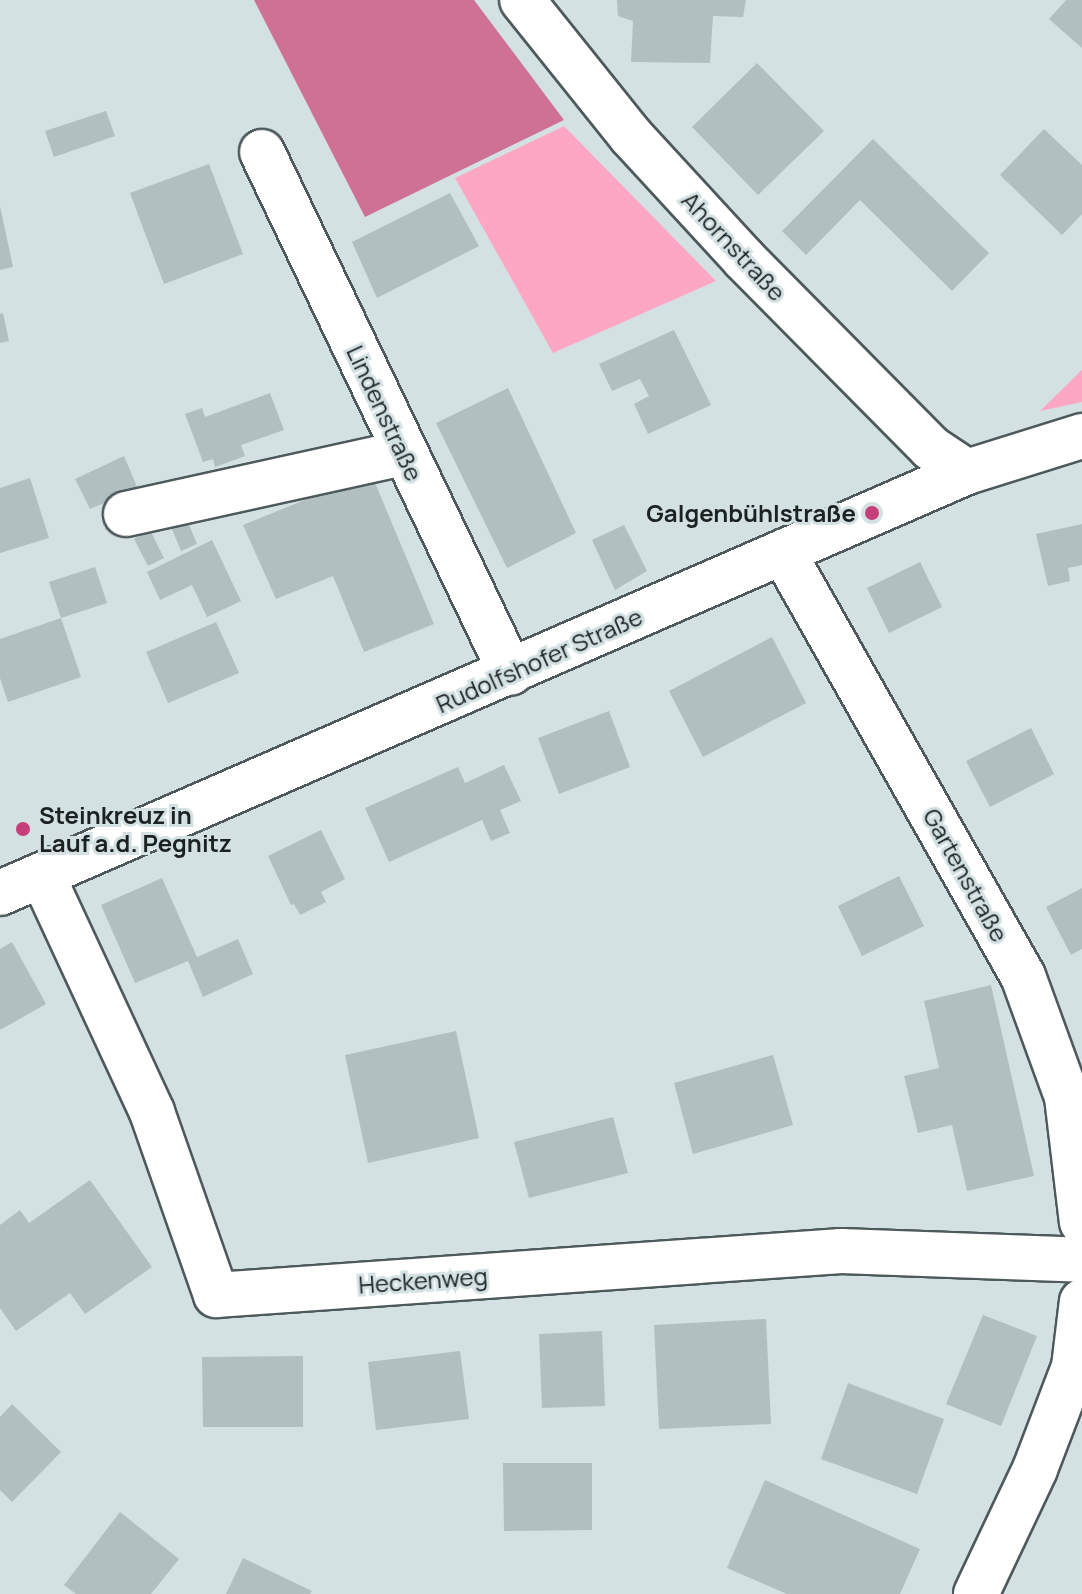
<!DOCTYPE html>
<html>
<head>
<meta charset="utf-8">
<style>
  body { margin:0 }
  #map { position:relative; width:1082px; height:1594px; overflow:hidden; background:#d3e1e3; font-family:Manrope,sans-serif }
  div>[style] { position:absolute }
  .green>* { inset:0; background:#fda7c5 }
  .water>* { inset:0; background:#cf7194 }
  .building>* { inset:0; background:#b1bfc1 }
  .roads { filter:drop-shadow(2px 0 #4d595b) drop-shadow(-2px 0 #4d595b) drop-shadow(0 2px #4d595b) drop-shadow(0 -2px #4d595b) }
  .minor>* { height:44px; margin:-22px; padding:0 22px; transform-origin:22px; border-radius:22px; background:#fff }
  .dots>* { width:22px; height:22px; translate:-50% -50%; box-sizing:border-box; border:4px solid #d3e1e3; border-radius:50% }
  span { translate:-50% -50%; white-space:nowrap; text-align:center; line-height:1.15; -webkit-text-stroke:6px #d3e1e3; paint-order:stroke }
  .street-label { font-size:24px; color:#1c2122 }
  .poi-label { font-size:24px; color:#1c2122; font-weight:700 }
  .right { translate:-100% -50%; text-align:right }
  .left { translate:0 -50%; text-align:left }
</style>
</head>
<body>
<div id="map">
  <div class="green">
    <i style="clip-path:polygon(564px 126px,716px 281px,553px 353px,455px 178px)"></i>
    <i style="clip-path:polygon(1082px 370px,1082px 402px,1040px 411px)"></i>
  </div>
  <div class="water">
    <i style="clip-path:polygon(254px 0,474px 0,564px 120px,365px 217px)"></i>
  </div>
  <div class="building">
    <i style="clip-path:polygon(617px 0,746px 0,743px 17px,713px 16px,710px 63px,631px 62px,633px 21px,618px 16px)"></i>
    <i style="clip-path:polygon(1066px 0,1082px 0,1082px 48px,1049px 19px)"></i>
    <i style="clip-path:polygon(757px 63px,824px 131px,758px 195px,692px 127px)"></i>
    <i style="clip-path:polygon(106px 111px,115px 136px,54px 157px,45px 131px)"></i>
    <i style="clip-path:polygon(1044px 129px,1082px 165px,1082px 214px,1062px 235px,1000px 175px)"></i>
    <i style="clip-path:polygon(873px 139px,989px 253px,952px 291px,860px 200px,806px 255px,782px 231px)"></i>
    <i style="clip-path:polygon(209px 164px,243px 254px,164px 284px,130px 193px)"></i>
    <i style="clip-path:polygon(450px 193px,479px 246px,377px 298px,352px 242px)"></i>
    <i style="clip-path:polygon(0 206px,13px 267px,0 270px)"></i>
    <i style="clip-path:polygon(3px 313px,9px 341px,0 343px,0 314px)"></i>
    <i style="clip-path:polygon(674px 330px,711px 405px,648px 434px,634px 404px,649px 396px,640px 379px,612px 391px,599px 364px)"></i>
    <i style="clip-path:polygon(508px 388px,576px 533px,507px 568px,436px 423px)"></i>
    <i style="clip-path:polygon(270px 393px,284px 430px,241px 445px,245px 456px,215px 467px,213px 459px,203px 462px,185px 414px,202px 408px,205px 417px)"></i>
    <i style="clip-path:polygon(124px 456px,138px 489px,90px 509px,75px 479px)"></i>
    <i style="clip-path:polygon(371px 473px,434px 624px,364px 652px,333px 576px,276px 599px,243px 525px)"></i>
    <i style="clip-path:polygon(30px 478px,49px 538px,0 553px,0 488px)"></i>
    <i style="clip-path:polygon(185px 515px,197px 544px,181px 551px,169px 522px)"></i>
    <i style="clip-path:polygon(1082px 524px,1082px 565px,1068px 568px,1070px 581px,1048px 586px,1036px 534px)"></i>
    <i style="clip-path:polygon(624px 525px,647px 571px,615px 590px,592px 540px)"></i>
    <i style="clip-path:polygon(150px 530px,164px 558px,148px 566px,134px 539px)"></i>
    <i style="clip-path:polygon(212px 540px,241px 601px,207px 617px,192px 585px,160px 600px,147px 572px)"></i>
    <i style="clip-path:polygon(920px 562px,942px 607px,889px 633px,867px 588px)"></i>
    <i style="clip-path:polygon(95px 567px,107px 603px,61px 618px,49px 582px)"></i>
    <i style="clip-path:polygon(61px 618px,81px 677px,8px 702px,0 678px,0 639px)"></i>
    <i style="clip-path:polygon(216px 622px,239px 673px,168px 703px,146px 652px)"></i>
    <i style="clip-path:polygon(772px 637px,806px 703px,703px 757px,669px 691px)"></i>
    <i style="clip-path:polygon(609px 711px,630px 767px,559px 794px,538px 738px)"></i>
    <i style="clip-path:polygon(1031px 728px,1054px 774px,990px 807px,966px 761px)"></i>
    <i style="clip-path:polygon(504px 765px,521px 801px,500px 810px,510px 833px,491px 841px,482px 820px,389px 862px,365px 808px,458px 767px,465px 783px)"></i>
    <i style="clip-path:polygon(321px 830px,345px 879px,321px 892px,326px 902px,300px 915px,294px 904px,291px 905px,268px 856px)"></i>
    <i style="clip-path:polygon(899px 876px,924px 926px,862px 956px,838px 906px)"></i>
    <i style="clip-path:polygon(162px 878px,197px 957px,238px 939px,253px 974px,203px 997px,188px 961px,135px 983px,101px 905px)"></i>
    <i style="clip-path:polygon(1082px 888px,1082px 949px,1071px 955px,1046px 907px)"></i>
    <i style="clip-path:polygon(12px 942px,46px 1004px,0 1030px,0 949px)"></i>
    <i style="clip-path:polygon(991px 985px,1034px 1176px,967px 1191px,952px 1125px,918px 1133px,904px 1076px,939px 1068px,924px 1001px)"></i>
    <i style="clip-path:polygon(456px 1031px,479px 1138px,368px 1163px,345px 1055px)"></i>
    <i style="clip-path:polygon(773px 1055px,793px 1125px,693px 1154px,674px 1083px)"></i>
    <i style="clip-path:polygon(613px 1117px,628px 1173px,529px 1198px,514px 1142px)"></i>
    <i style="clip-path:polygon(90px 1180px,152px 1267px,85px 1314px,70px 1293px,16px 1331px,0 1308px,0 1225px,20px 1210px,29px 1223px)"></i>
    <i style="clip-path:polygon(983px 1315px,1037px 1336px,1001px 1426px,946px 1404px)"></i>
    <i style="clip-path:polygon(766px 1319px,771px 1424px,659px 1429px,654px 1325px)"></i>
    <i style="clip-path:polygon(602px 1331px,605px 1406px,542px 1408px,539px 1334px)"></i>
    <i style="clip-path:polygon(460px 1351px,469px 1419px,376px 1430px,368px 1362px)"></i>
    <i style="clip-path:polygon(303px 1356px,303px 1427px,203px 1427px,202px 1357px)"></i>
    <i style="clip-path:polygon(848px 1383px,944px 1419px,917px 1494px,821px 1459px)"></i>
    <i style="clip-path:polygon(12px 1404px,61px 1452px,12px 1502px,0 1490px,0 1417px)"></i>
    <i style="clip-path:polygon(503px 1463px,592px 1463px,592px 1530px,504px 1531px)"></i>
    <i style="clip-path:polygon(765px 1480px,920px 1549px,900px 1594px,787px 1594px,727px 1568px)"></i>
    <i style="clip-path:polygon(120px 1512px,179px 1559px,151px 1594px,76px 1594px,64px 1585px)"></i>
    <i style="clip-path:polygon(243px 1558px,312px 1591px,310px 1594px,226px 1594px)"></i>
  </div>
  <div class="roads">
    <div class="minor">
      <i style="left:522px;top:0;width:174px;rotate:51.3deg"></i>
      <i style="left:631px;top:136px;width:166px;rotate:47.4deg"></i>
      <i style="left:743px;top:258px;width:267px;rotate:45.3deg"></i>
      <i style="left:931px;top:448px;width:43px;rotate:33.7deg"></i>
      <i style="left:262px;top:152px;width:577px;rotate:64.46deg"></i>
      <i style="left:126px;top:514px;width:285px;rotate:-12.4deg"></i>
      <i style="left:783px;top:552px;width:487px;rotate:60.5deg"></i>
      <i style="left:1023px;top:976px;width:129px;rotate:70deg"></i>
      <i style="left:1067px;top:1097px;width:126px;rotate:83.2deg"></i>
      <i style="left:43px;top:877px;width:259px;rotate:65.1deg"></i>
      <i style="left:152px;top:1112px;width:194px;rotate:70.7deg"></i>
      <i style="left:216px;top:1295px;width:627px;rotate:-4.03deg"></i>
      <i style="left:841px;top:1251px;width:241px;rotate:2.1deg"></i>
      <i style="left:0;top:893px;width:1055px;rotate:-23.53deg"></i>
      <i style="left:967px;top:472px;width:121px;rotate:-17.4deg"></i>
      <i style="left:976px;top:1594px;width:138px;rotate:-64.7deg"></i>
      <i style="left:1035px;top:1469px;width:109px;rotate:-69.1deg"></i>
      <i style="left:1074px;top:1367px;width:66px;rotate:-83.1deg"></i>
    </div>
  </div>
  <div class="dots">
    <i style="left:872px;top:513px;background:#c63e7a"></i>
    <i style="left:23px;top:829px;background:#c63e7a"></i>
  </div>
  <div class="street-label">
    <span style="left:734px;top:246px;rotate:47deg">Ahornstraße</span>
    <span style="left:385px;top:413px;rotate:65deg">Lindenstraße</span>
    <span style="left:539px;top:660px;rotate:-24deg">Rudolfshofer Straße</span>
    <span style="left:966px;top:875px;rotate:61deg">Gartenstraße</span>
    <span style="left:423px;top:1280px;rotate:-4deg">Heckenweg</span>
  </div>
  <div class="poi-label">
    <span class="right" style="left:856px;top:513px">Galgenbühlstraße</span>
    <span class="left" style="left:39px;top:829px">Steinkreuz in<br>Lauf a.d. Pegnitz</span>
  </div>
</div>
</body>
</html>
